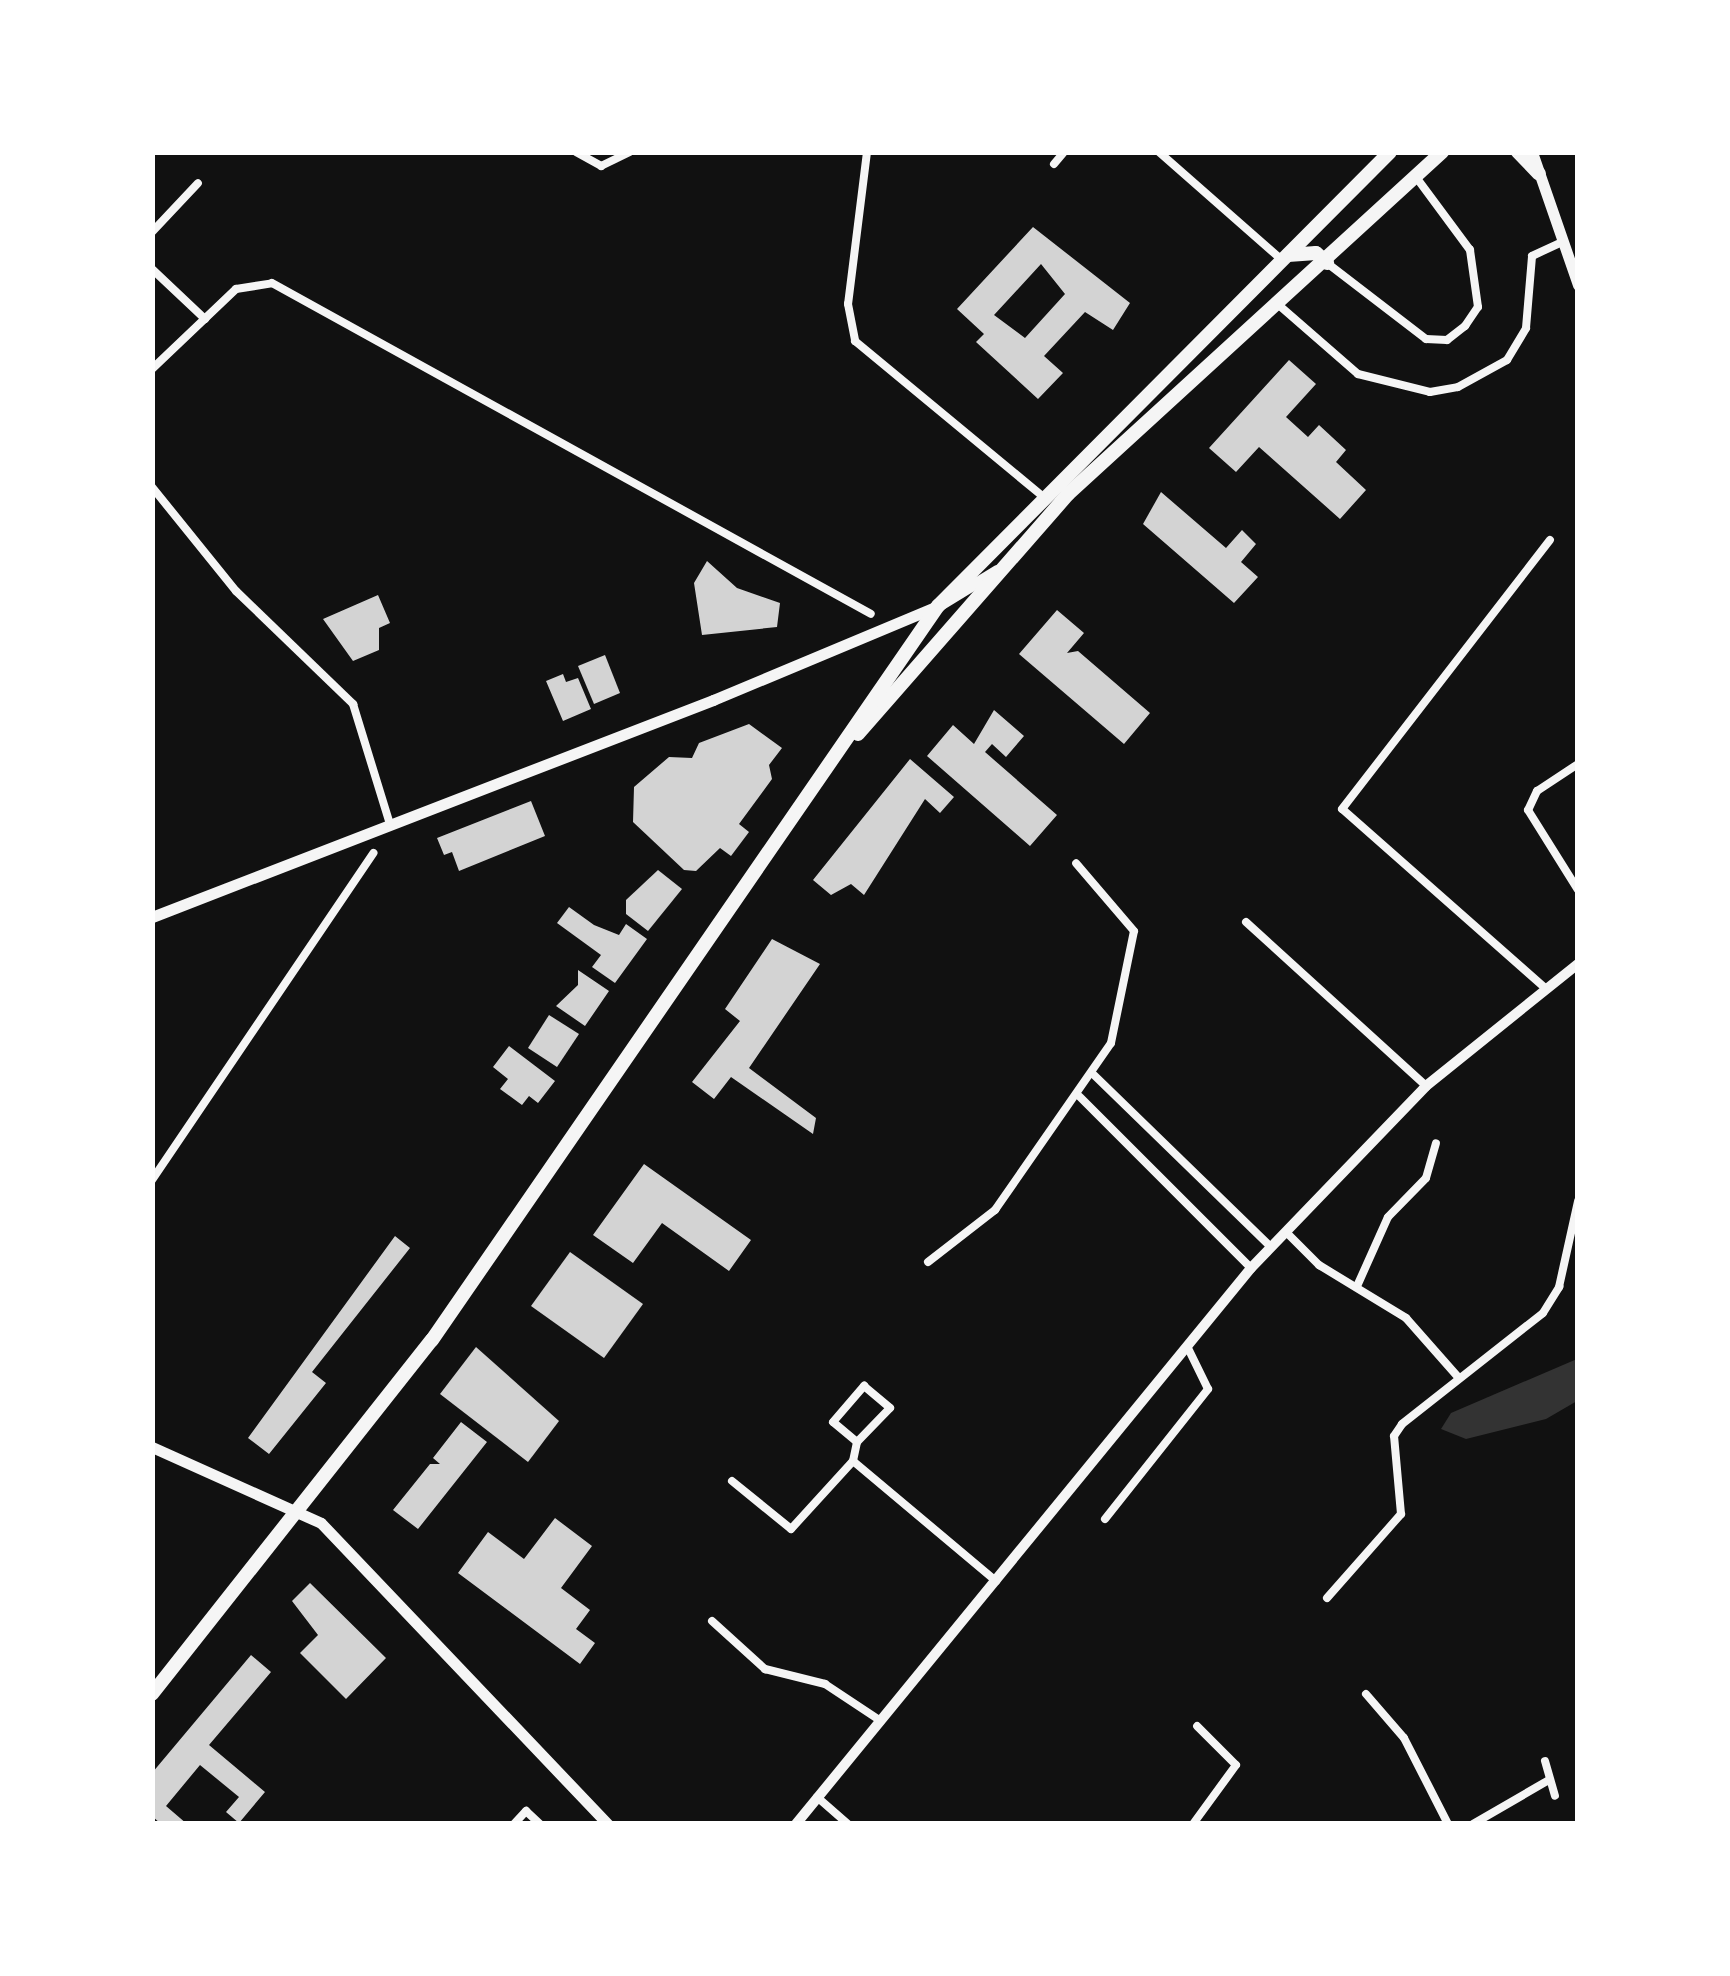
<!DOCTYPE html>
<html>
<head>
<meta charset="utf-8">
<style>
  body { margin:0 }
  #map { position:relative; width:1730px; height:1976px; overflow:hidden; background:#111; font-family:"Roboto Condensed",sans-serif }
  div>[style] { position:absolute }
  .water>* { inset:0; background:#333 }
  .building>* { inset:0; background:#d3d3d3 }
  .minor>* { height:8px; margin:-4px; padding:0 4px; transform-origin:4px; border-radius:4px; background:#f5f5f5 }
  .tertiary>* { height:10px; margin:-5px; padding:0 5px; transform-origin:5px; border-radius:5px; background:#f5f5f5 }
  .secondary>* { height:11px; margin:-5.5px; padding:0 5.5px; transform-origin:5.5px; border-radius:5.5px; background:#f5f5f5 }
  .trunk>* { height:14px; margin:-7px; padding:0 7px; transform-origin:7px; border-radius:7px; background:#f5f5f5 }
  span { translate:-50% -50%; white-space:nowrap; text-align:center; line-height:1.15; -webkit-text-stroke:9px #fff; paint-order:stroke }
  .frame { position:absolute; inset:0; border:155px solid #fff; pointer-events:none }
</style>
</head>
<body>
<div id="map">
  <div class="water">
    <i style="clip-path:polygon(1577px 1359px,1577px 1401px,1546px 1419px,1466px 1439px,1441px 1429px,1451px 1413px)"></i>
  </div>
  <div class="building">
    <i style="clip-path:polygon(evenodd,1033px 227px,1130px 303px,1113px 330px,1085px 312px,1044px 356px,1063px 373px,1038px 399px,976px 342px,984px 334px,957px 309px,1033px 227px,1041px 264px,1065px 294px,1025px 338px,994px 315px,1041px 264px)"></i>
    <i style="clip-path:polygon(1289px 360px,1316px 384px,1286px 417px,1308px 437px,1319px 425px,1346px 450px,1336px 462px,1366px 490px,1340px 519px,1259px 447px,1236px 472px,1209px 448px)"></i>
    <i style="clip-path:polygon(1161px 492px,1226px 548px,1242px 530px,1256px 544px,1241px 562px,1258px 577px,1234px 603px,1143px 524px)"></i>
    <i style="clip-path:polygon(707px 561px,737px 588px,780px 603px,777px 627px,702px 635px,694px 583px)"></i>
    <i style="clip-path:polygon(378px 595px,390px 623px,379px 628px,379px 650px,353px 661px,323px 619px)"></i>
    <i style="clip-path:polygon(1057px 610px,1084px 633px,1067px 653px,1078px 651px,1150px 713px,1124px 744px,1019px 654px)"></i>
    <i style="clip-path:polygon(605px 655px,620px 693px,594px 704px,578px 666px)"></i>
    <i style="clip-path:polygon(563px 674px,566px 682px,578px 678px,591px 709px,563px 721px,546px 681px)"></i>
    <i style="clip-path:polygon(994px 710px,1024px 736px,1006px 757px,992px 744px,985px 752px,1057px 815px,1030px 846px,927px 756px,953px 725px,974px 744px)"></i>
    <i style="clip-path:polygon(749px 724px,782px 748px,769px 765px,772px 779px,739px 824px,749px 832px,731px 856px,720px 848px,696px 871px,684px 870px,633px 822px,634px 787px,669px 757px,692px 758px,699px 743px)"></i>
    <i style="clip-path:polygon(910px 759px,954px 797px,940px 813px,925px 799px,864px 895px,851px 884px,831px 895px,813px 880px)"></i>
    <i style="clip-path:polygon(531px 801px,545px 836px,459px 871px,452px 852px,444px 855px,437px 838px)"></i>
    <i style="clip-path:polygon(658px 870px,682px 889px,648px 931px,626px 914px,626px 900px)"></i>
    <i style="clip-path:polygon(569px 907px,594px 925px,619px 935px,626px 924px,647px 939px,615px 983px,592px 967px,601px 955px,557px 923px)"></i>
    <i style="clip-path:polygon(772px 939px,820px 964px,749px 1068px,816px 1118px,813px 1134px,731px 1077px,714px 1099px,692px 1082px,740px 1021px,725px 1009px)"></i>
    <i style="clip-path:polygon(578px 970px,609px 991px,585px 1026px,556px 1006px,578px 985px)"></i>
    <i style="clip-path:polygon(549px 1015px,579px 1034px,557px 1067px,528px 1048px)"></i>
    <i style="clip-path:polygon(509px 1046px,555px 1081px,538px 1103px,529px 1096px,522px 1105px,500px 1089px,508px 1079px,493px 1067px)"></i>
    <i style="clip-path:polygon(644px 1164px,751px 1240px,729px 1271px,662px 1223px,633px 1263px,593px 1235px)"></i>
    <i style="clip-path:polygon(395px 1236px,410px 1248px,312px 1372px,326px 1383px,269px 1454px,248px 1438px)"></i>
    <i style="clip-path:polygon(570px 1252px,643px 1304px,604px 1358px,531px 1306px)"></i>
    <i style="clip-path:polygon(476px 1347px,559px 1421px,528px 1462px,440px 1394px)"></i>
    <i style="clip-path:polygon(461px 1422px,487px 1442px,418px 1529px,393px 1510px,430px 1464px,440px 1464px,433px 1458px)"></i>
    <i style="clip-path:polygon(555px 1518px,592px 1546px,561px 1588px,590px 1610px,576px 1629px,595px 1643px,580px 1664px,458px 1573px,488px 1532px,524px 1559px)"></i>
    <i style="clip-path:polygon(310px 1583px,386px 1658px,346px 1699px,300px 1653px,318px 1635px,292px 1601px)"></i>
    <i style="clip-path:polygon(251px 1655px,271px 1672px,209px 1745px,265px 1792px,239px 1823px,226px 1812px,239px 1797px,200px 1765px,166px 1806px,187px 1824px,161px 1824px,152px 1816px,152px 1773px)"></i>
  </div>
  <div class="minor">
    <i style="left:576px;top:152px;width:29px;rotate:29deg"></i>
    <i style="left:601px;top:166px;width:32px;rotate:-26deg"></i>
    <i style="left:867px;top:152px;width:153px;rotate:97.1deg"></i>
    <i style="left:848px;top:304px;width:38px;rotate:79deg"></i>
    <i style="left:855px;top:341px;width:240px;rotate:39.6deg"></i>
    <i style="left:1159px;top:152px;width:164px;rotate:41.3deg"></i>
    <i style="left:1054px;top:164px;width:16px;rotate:-50deg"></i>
    <i style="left:152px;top:232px;width:67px;rotate:-46.8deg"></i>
    <i style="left:1327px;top:263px;width:125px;rotate:37.5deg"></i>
    <i style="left:1426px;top:339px;width:21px;rotate:3deg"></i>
    <i style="left:1447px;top:340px;width:23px;rotate:-38deg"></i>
    <i style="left:1465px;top:326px;width:23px;rotate:-56deg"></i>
    <i style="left:1478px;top:307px;width:58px;rotate:-98deg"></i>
    <i style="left:1470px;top:250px;width:91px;rotate:-126.5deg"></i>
    <i style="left:152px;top:269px;width:73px;rotate:43.3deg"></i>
    <i style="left:1281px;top:307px;width:102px;rotate:41deg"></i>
    <i style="left:1358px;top:374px;width:74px;rotate:14deg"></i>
    <i style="left:1430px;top:392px;width:28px;rotate:-10deg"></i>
    <i style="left:1458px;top:387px;width:56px;rotate:-28.9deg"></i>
    <i style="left:1507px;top:360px;width:37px;rotate:-59deg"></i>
    <i style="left:1526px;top:328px;width:72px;rotate:-85.2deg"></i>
    <i style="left:1532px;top:256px;width:33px;rotate:-25deg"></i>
    <i style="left:152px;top:369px;width:116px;rotate:-43.6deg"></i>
    <i style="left:236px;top:289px;width:36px;rotate:-9deg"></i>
    <i style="left:272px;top:283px;width:684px;rotate:28.92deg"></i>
    <i style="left:152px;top:487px;width:134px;rotate:51.1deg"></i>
    <i style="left:236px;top:591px;width:163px;rotate:44deg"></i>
    <i style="left:353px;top:704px;width:126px;rotate:72.9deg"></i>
    <i style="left:1578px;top:764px;width:49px;rotate:146.6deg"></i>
    <i style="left:1537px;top:791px;width:21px;rotate:115deg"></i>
    <i style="left:1528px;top:810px;width:94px;rotate:58deg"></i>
    <i style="left:1246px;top:922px;width:244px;rotate:42.3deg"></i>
    <i style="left:1544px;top:987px;width:269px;rotate:-138.6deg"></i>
    <i style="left:1342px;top:809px;width:340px;rotate:-52.3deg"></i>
    <i style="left:1094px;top:1075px;width:247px;rotate:44.2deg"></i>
    <i style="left:1080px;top:1097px;width:242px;rotate:45deg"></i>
    <i style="left:152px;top:1180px;width:395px;rotate:-55.9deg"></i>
    <i style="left:1286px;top:1232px;width:47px;rotate:45deg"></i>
    <i style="left:1319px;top:1265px;width:102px;rotate:31.3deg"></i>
    <i style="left:1406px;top:1318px;width:79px;rotate:48.6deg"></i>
    <i style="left:928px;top:1262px;width:85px;rotate:-37.8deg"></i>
    <i style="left:995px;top:1210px;width:203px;rotate:-55.2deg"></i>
    <i style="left:1111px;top:1043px;width:114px;rotate:-78.4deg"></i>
    <i style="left:1134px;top:931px;width:89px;rotate:-130.5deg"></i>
    <i style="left:1358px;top:1284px;width:73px;rotate:-65.9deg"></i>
    <i style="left:1388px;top:1217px;width:54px;rotate:-45.7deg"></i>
    <i style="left:1426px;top:1178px;width:36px;rotate:-74deg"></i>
    <i style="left:853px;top:1461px;width:187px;rotate:40deg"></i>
    <i style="left:732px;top:1481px;width:76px;rotate:39.1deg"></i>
    <i style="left:791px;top:1529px;width:92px;rotate:-47.6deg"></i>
    <i style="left:853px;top:1461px;width:19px;rotate:-78deg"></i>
    <i style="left:857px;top:1442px;width:31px;rotate:-140deg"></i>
    <i style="left:833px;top:1422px;width:48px;rotate:-49.3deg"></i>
    <i style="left:864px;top:1386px;width:34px;rotate:40deg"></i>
    <i style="left:890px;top:1408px;width:47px;rotate:134.1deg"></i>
    <i style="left:1105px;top:1519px;width:166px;rotate:-51.6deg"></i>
    <i style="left:1208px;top:1389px;width:46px;rotate:-116deg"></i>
    <i style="left:1327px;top:1598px;width:112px;rotate:-48.6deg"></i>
    <i style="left:1401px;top:1514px;width:78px;rotate:-95.1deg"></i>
    <i style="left:1394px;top:1436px;width:14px;rotate:-56deg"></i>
    <i style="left:1402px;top:1424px;width:179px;rotate:-38.2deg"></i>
    <i style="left:1543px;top:1313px;width:31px;rotate:-58deg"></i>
    <i style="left:1559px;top:1287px;width:88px;rotate:-77.5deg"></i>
    <i style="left:712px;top:1621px;width:72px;rotate:42.2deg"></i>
    <i style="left:765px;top:1669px;width:62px;rotate:14deg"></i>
    <i style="left:825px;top:1684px;width:67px;rotate:33.5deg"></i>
    <i style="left:1366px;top:1694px;width:58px;rotate:49.2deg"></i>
    <i style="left:1404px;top:1738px;width:97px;rotate:62.9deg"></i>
    <i style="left:1545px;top:1761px;width:36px;rotate:74deg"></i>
    <i style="left:817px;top:1797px;width:41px;rotate:41.1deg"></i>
    <i style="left:514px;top:1824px;width:18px;rotate:-47deg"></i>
    <i style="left:526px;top:1811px;width:19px;rotate:43deg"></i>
    <i style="left:1193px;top:1824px;width:73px;rotate:-53.9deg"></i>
    <i style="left:1236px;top:1765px;width:55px;rotate:-135deg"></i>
    <i style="left:1473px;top:1824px;width:88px;rotate:-30.1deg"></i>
  </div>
  <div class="tertiary">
    <i style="left:796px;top:1824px;width:718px;rotate:-50.7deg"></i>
    <i style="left:1251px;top:1268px;width:252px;rotate:-46.1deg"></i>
    <i style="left:1426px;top:1086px;width:195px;rotate:-38.8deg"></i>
  </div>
  <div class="secondary">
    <i style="left:1532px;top:152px;width:141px;rotate:70.9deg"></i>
    <i style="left:152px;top:917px;width:602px;rotate:-21.15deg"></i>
    <i style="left:713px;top:700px;width:244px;rotate:-22.7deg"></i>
    <i style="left:938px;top:606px;width:69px;rotate:-31.4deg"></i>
    <i style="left:152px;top:1447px;width:185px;rotate:24.2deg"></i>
    <i style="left:321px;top:1523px;width:416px;rotate:46.4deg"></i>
  </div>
  <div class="trunk">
    <i style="left:1518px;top:152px;width:30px;rotate:46deg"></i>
    <i style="left:1288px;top:255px;width:28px;rotate:-4deg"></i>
    <i style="left:1316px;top:253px;width:15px;rotate:42deg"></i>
    <i style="left:858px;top:734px;width:319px;rotate:-48.8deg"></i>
    <i style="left:1068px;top:494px;width:507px;rotate:-42.44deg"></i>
    <i style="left:152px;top:1694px;width:451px;rotate:-51.7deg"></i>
    <i style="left:432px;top:1340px;width:892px;rotate:-55.42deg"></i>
    <i style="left:938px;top:606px;width:641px;rotate:-45.13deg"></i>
  </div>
  <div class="frame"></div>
</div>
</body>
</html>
